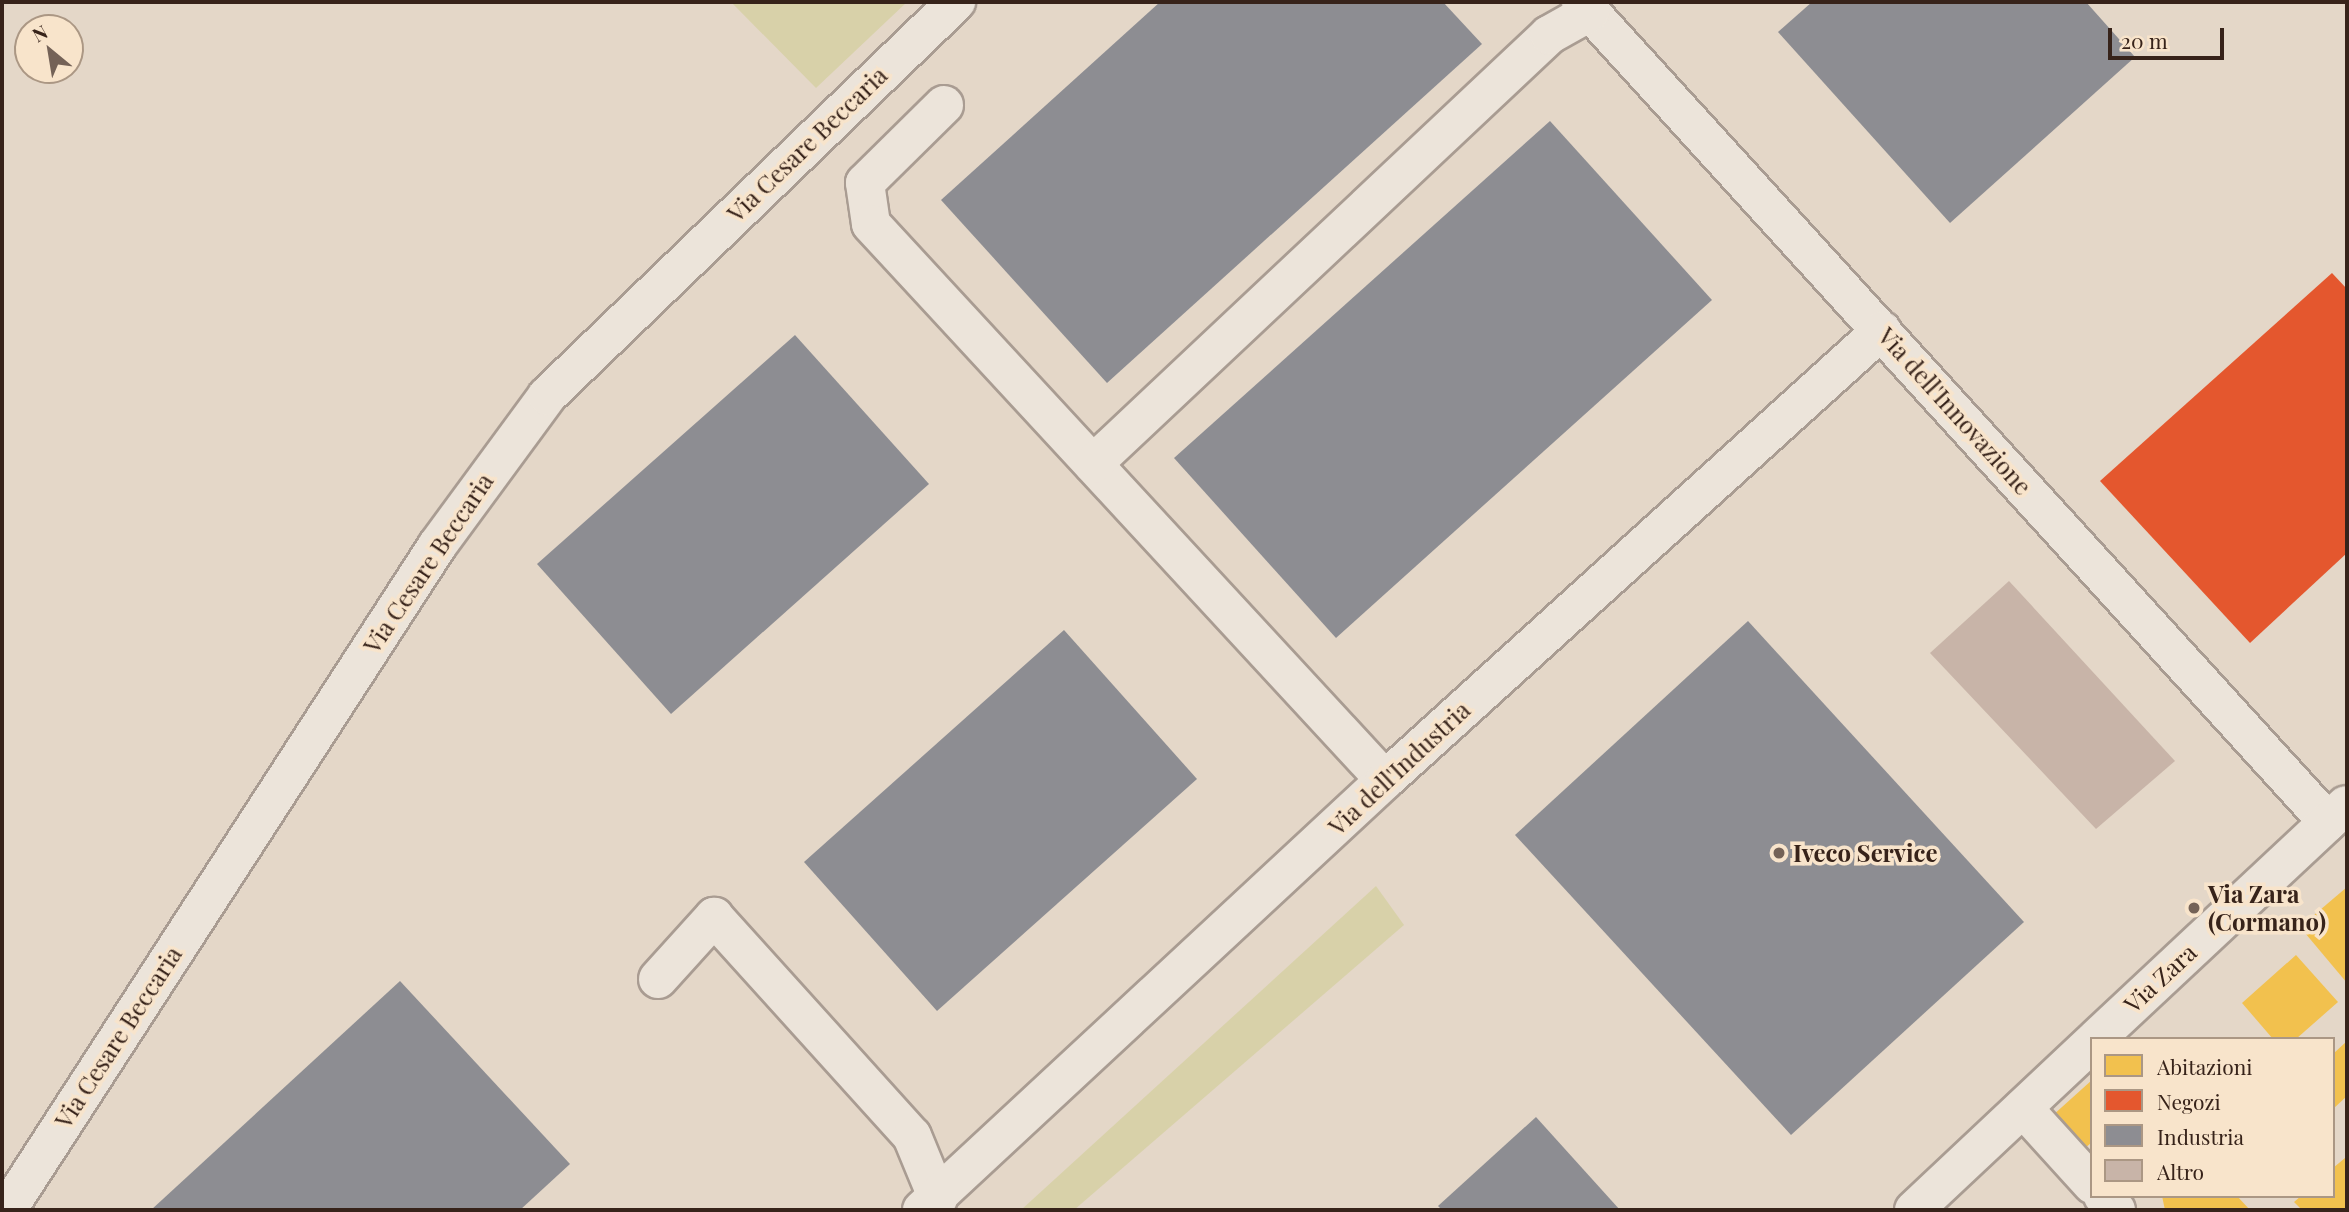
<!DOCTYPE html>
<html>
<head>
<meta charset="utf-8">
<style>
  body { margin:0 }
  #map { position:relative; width:2349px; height:1212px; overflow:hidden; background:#e4d7c8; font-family:"Playfair Display",serif }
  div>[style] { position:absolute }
  .green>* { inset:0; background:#d8d1a9 }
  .homes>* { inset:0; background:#f2c14e }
  .shops>* { inset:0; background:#e4572e }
  .industry>* { inset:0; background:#8d8d92 }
  .building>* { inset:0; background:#c8b4a8 }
  .roads { filter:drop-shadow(2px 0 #a99c92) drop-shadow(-2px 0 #a99c92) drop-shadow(0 2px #a99c92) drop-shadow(0 -2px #a99c92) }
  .minor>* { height:38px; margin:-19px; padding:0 19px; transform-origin:19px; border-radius:19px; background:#ece4da }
  .dots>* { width:19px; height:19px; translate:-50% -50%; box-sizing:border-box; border:4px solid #f8e4cb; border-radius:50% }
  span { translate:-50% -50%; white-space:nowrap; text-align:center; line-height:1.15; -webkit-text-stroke:7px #f8e4cb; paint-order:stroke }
  .street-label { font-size:24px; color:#37231a }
  .poi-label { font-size:24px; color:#37231a; font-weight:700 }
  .left { translate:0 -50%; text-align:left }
  .frame { position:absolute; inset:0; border:4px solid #37231a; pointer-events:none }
  .legend { position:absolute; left:2090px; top:1037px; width:245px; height:161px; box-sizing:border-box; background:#f8e4cb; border:2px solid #ab9784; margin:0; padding:9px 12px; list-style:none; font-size:21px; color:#37231a }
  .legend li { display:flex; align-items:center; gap:14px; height:35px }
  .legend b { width:35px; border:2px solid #ab9784 }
  .north { position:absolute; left:14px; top:14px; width:70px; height:70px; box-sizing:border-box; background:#f8e4cb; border:2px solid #ab9784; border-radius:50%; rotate:330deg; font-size:19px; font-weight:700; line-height:28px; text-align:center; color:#37231a }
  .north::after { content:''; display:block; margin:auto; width:24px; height:32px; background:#746257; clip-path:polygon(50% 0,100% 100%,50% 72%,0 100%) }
  .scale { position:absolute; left:2108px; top:28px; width:116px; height:32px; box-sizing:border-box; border:4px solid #37231a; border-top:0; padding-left:9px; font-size:21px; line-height:24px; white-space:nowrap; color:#37231a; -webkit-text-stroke:5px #f8e4cb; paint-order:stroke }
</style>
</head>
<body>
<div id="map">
  <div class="green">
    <i style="clip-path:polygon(731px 2px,907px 2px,816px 88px)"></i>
    <i style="clip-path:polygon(1376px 886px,1404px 925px,1074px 1210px,1021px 1210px)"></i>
  </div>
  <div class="homes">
    <i style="clip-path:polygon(2347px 887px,2347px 983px,2300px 927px)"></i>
    <i style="clip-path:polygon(2296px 955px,2338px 1002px,2296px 1039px,2273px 1039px,2242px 1003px)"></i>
    <i style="clip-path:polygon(2347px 1041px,2347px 1096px,2333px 1109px,2333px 1054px)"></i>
    <i style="clip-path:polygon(2092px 1080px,2092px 1142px,2083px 1150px,2052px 1116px)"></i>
    <i style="clip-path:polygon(2345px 1158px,2347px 1210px,2302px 1210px,2294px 1202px,2301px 1196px,2333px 1196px,2333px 1168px)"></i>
    <i style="clip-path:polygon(2162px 1196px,2237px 1196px,2250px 1210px,2165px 1210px)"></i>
  </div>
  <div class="shops">
    <i style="clip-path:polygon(2332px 273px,2347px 289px,2347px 553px,2250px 643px,2100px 481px)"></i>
  </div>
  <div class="industry">
    <i style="clip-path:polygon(1160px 2px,1443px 2px,1482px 44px,1107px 383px,941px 200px)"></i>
    <i style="clip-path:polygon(1812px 2px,2086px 2px,2135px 57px,1950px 223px,1778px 32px)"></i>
    <i style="clip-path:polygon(1550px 121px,1712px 300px,1336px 638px,1174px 458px)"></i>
    <i style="clip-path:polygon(795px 335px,929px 484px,671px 714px,537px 564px)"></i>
    <i style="clip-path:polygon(1748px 621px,2024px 922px,1791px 1135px,1515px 835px)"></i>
    <i style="clip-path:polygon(1064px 630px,1197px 779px,937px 1011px,804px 862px)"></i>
    <i style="clip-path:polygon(400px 981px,570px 1164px,520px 1210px,151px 1210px)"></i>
    <i style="clip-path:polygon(1536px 1117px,1620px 1210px,1442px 1210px,1438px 1206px)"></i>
  </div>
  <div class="building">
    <i style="clip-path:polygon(2009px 581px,2175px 761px,2096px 829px,1930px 653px)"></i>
  </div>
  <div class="roads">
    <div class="minor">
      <i style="left:1581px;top:2px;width:1109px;rotate:47.67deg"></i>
      <i style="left:944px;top:105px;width:111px;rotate:135.4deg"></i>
      <i style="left:865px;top:183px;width:41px;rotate:81.7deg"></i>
      <i style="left:871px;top:224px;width:757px;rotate:47.25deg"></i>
      <i style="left:1093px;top:464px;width:626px;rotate:-43.25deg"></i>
      <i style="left:1549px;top:35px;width:47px;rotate:-29.3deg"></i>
      <i style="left:658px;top:979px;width:84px;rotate:-47.9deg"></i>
      <i style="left:714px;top:917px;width:295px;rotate:47.9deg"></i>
      <i style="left:912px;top:1136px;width:68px;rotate:67.6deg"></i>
      <i style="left:2096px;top:1039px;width:342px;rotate:-43.1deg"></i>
      <i style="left:2023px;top:1108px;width:103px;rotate:47.8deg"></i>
      <i style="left:2103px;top:1196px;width:19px;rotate:47deg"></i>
      <i style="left:7px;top:1210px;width:791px;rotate:-57.07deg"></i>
      <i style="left:437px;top:546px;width:186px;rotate:-53.7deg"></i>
      <i style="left:547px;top:396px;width:568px;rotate:-43.93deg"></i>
      <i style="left:922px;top:1210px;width:632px;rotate:-42.88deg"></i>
      <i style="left:1385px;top:780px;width:670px;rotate:-42.16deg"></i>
      <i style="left:1914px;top:1210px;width:244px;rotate:-43.2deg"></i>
    </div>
  </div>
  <div class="dots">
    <i style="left:1779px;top:853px;background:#746257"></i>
    <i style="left:2194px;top:908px;background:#746257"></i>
  </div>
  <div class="street-label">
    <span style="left:807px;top:144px;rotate:-44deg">Via Cesare Beccaria</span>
    <span style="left:1955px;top:411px;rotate:48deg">Via dell'Innovazione</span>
    <span style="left:428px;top:563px;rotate:-56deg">Via Cesare Beccaria</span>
    <span style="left:1399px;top:768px;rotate:-43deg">Via dell'Industria</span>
    <span style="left:2160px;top:978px;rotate:-43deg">Via Zara</span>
    <span style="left:118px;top:1037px;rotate:-57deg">Via Cesare Beccaria</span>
  </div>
  <div class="poi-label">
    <span class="left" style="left:1793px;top:853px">Iveco Service</span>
    <span class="left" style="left:2208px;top:908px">Via Zara<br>(Cormano)</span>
  </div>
  <div class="frame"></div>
  <ul class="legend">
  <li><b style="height:19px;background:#f2c14e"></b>Abitazioni</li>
  <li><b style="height:19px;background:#e4572e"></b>Negozi</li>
  <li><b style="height:19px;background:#8d8d92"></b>Industria</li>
  <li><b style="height:19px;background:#c8b4a8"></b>Altro</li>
  </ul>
  <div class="north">N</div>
  <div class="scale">20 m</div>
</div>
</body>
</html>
